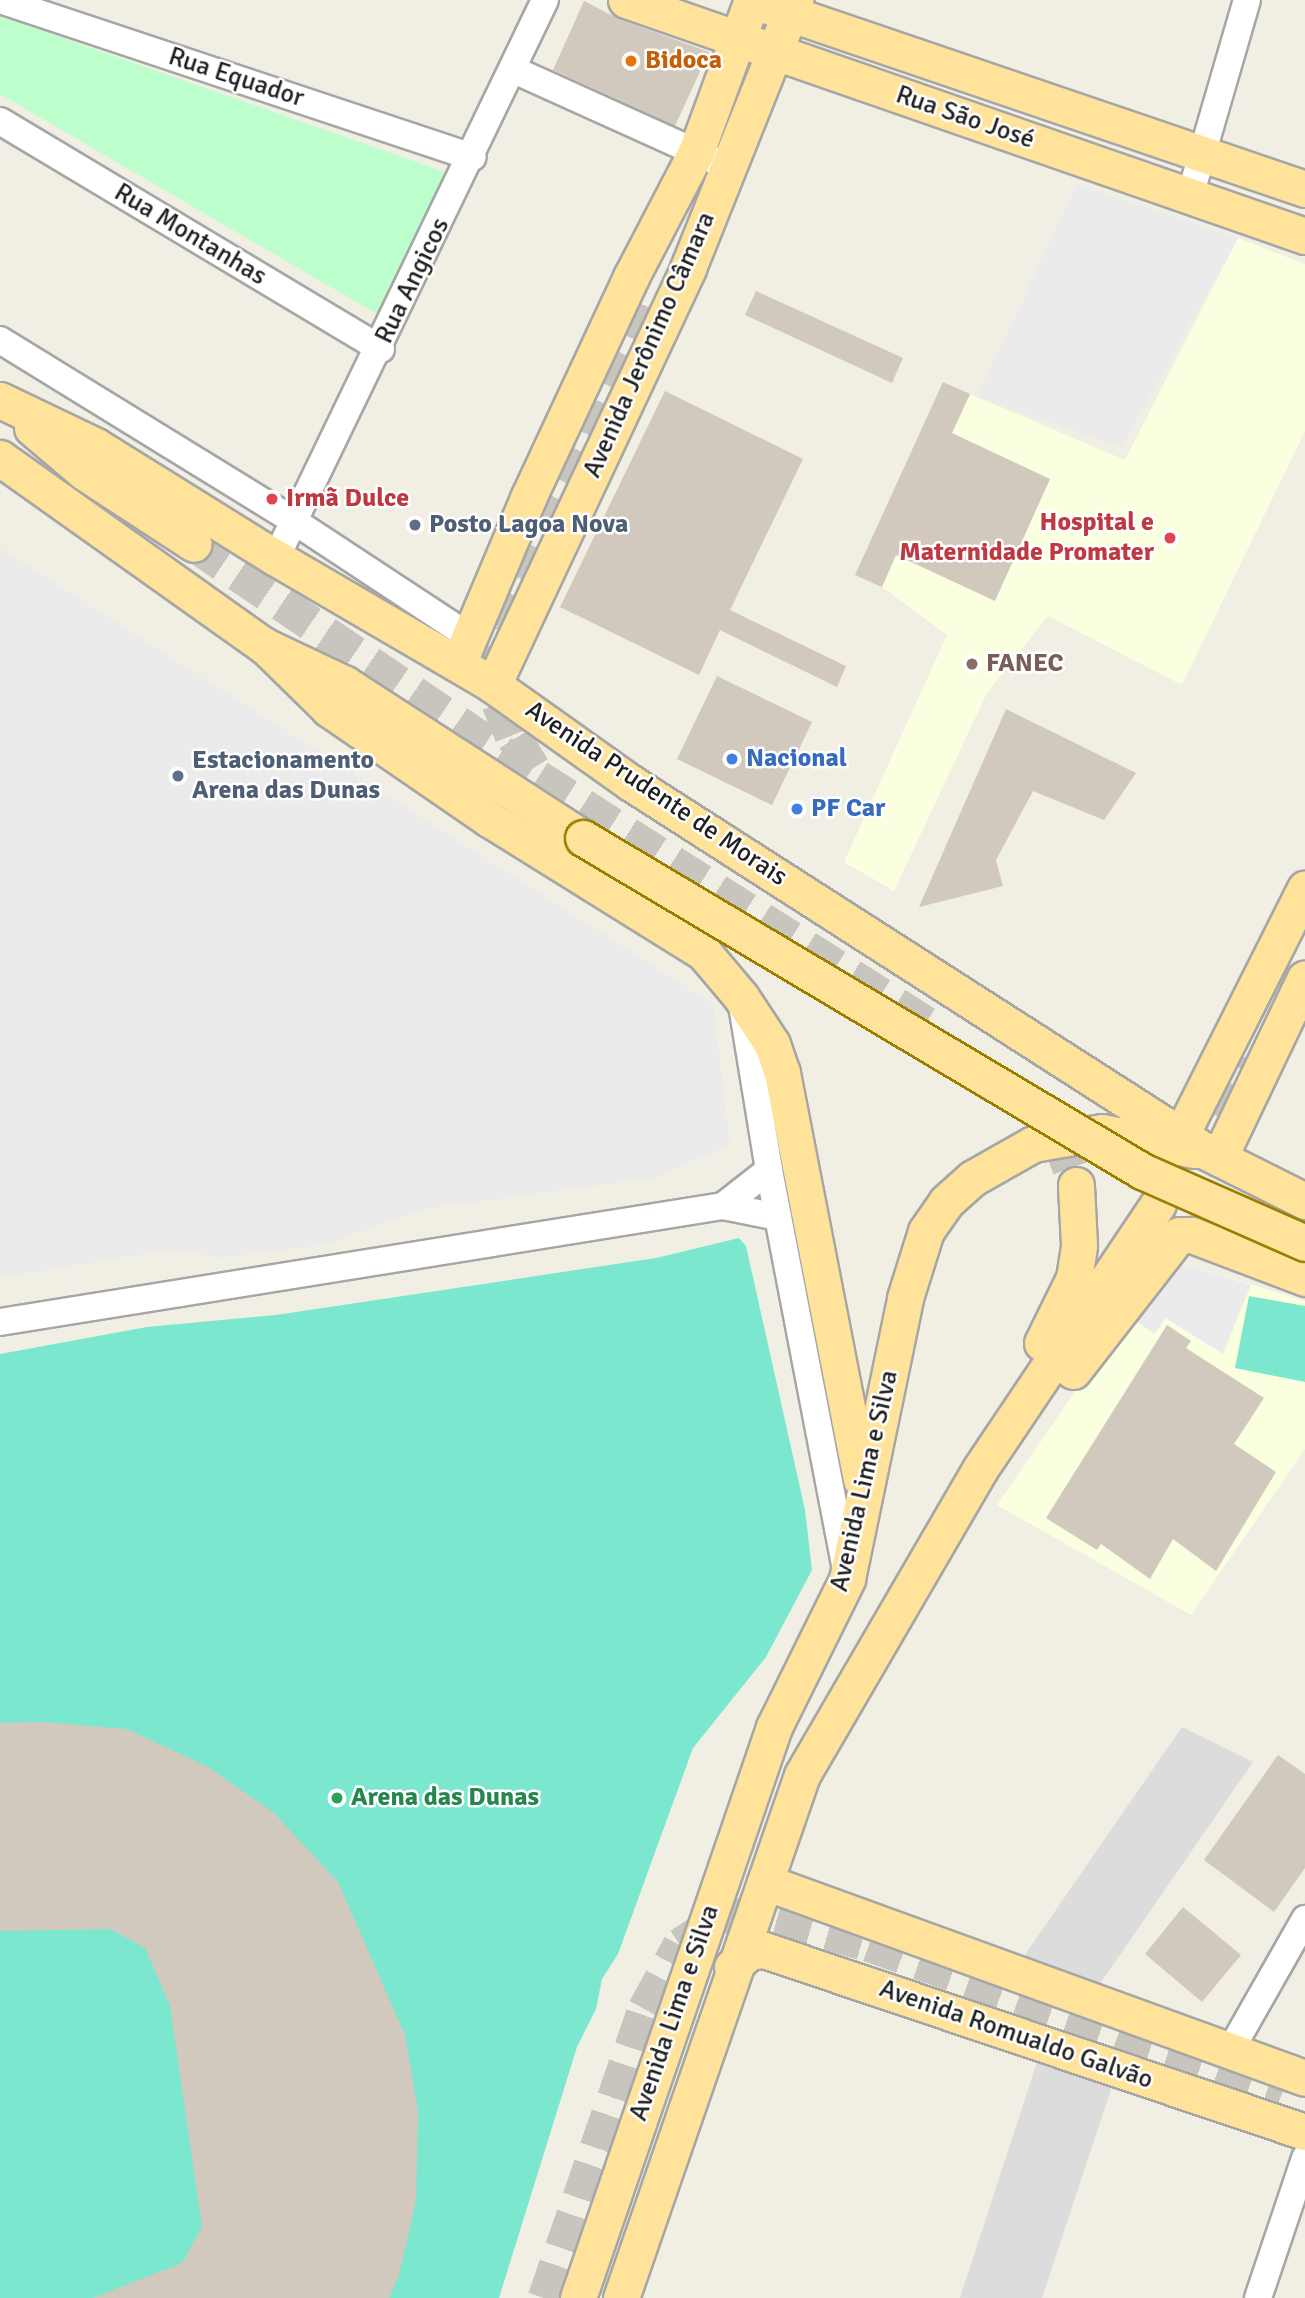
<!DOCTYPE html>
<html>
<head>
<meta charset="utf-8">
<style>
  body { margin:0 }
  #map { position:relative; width:1305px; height:2298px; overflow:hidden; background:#f1eee4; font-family:Signika,sans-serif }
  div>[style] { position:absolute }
  .residential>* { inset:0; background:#dddcdc }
  .education>* { inset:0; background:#faffdf }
  .park>* { inset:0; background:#bdffcc }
  .pitch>* { inset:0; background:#7be7ce }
  .parking>* { inset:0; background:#ebebeb }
  .building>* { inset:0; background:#d1c9bd }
  .major-tunnel>* { height:35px; margin-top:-17.5px; transform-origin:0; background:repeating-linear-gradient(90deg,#c7c5bd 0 35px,transparent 0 53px) }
  .roads { filter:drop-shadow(2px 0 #a6a6a6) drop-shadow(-2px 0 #a6a6a6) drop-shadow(0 2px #a6a6a6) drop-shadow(0 -2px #a6a6a6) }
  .minor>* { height:26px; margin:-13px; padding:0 13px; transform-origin:13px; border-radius:13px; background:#fff }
  .major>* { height:35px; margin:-17.5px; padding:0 17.5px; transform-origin:17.5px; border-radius:17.5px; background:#ffe39b }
  .bridges { filter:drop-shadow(2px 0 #9a7e00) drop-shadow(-2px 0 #9a7e00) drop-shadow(0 2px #9a7e00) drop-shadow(0 -2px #9a7e00) }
  .major-bridge>* { height:35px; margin:-17.5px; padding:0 17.5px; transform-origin:17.5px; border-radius:17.5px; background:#ffe39b }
  .dots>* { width:19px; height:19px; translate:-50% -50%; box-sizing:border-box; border:4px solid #fff; border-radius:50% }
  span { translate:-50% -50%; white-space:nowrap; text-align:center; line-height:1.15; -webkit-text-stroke:5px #fff; paint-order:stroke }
  .food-label { font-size:26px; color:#c56008; font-weight:700 }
  .left { translate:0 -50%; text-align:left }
  .street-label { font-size:26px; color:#1f1f1f }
  .health-label { font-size:26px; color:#be3a42; font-weight:700 }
  .right { translate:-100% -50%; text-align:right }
  .service-label { font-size:26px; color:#4e5e75; font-weight:700 }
  .education-label { font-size:26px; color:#785e54; font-weight:700 }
  .shop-label { font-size:26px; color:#366cbe; font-weight:700 }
  .leisure-label { font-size:26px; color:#27864d; font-weight:700 }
</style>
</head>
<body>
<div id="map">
  <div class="residential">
    <i style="clip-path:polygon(1182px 1727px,1253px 1762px,1095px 1991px,1020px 1962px)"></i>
    <i style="clip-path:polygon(1039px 2056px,1114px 2080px,1042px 2298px,960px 2298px)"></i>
  </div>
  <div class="education">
    <i style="clip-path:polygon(1238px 238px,1305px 264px,1305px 431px,1182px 685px,1048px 616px,987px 693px,894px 891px,844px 862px,947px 635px,882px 587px,970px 394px,1125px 460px)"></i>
    <i style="clip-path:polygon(1167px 1258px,1305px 1301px,1305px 1449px,1191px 1615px,997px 1505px)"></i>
  </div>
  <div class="park">
    <i style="clip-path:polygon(0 16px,445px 172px,382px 317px,0 94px)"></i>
  </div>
  <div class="pitch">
    <i style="clip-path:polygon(739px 1238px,746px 1246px,805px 1510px,812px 1570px,766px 1657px,693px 1748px,618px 1954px,602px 1979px,596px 2009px,577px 2047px,499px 2298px,0 2298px,0 1354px,147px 1327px,276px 1315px,656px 1258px)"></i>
    <i style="clip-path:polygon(1249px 1296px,1305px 1306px,1305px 1382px,1235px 1368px)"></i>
  </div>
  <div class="parking">
    <i style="clip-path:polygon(1077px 184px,1238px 238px,1122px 447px,977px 397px)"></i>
    <i style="clip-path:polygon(0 548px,713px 1004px,730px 1144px,658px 1177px,418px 1210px,328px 1244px,222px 1258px,175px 1249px,0 1278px)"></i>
    <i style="clip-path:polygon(1167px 1258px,1251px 1285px,1223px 1354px,1165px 1318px,1155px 1334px,1127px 1316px)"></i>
  </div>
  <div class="building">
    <i style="clip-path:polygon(584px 1px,619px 19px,709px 52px,675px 126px,553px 70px)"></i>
    <i style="clip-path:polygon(756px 291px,903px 358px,892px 383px,745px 315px)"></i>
    <i style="clip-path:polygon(943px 382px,970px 394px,952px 433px,1050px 479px,995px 601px,896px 555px,882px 587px,855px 575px)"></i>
    <i style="clip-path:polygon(665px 391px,803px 459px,730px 610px,846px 666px,837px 687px,720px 630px,699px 675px,560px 607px)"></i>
    <i style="clip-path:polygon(717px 676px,812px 722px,772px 805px,677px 759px)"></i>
    <i style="clip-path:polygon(1006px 709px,1136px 773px,1104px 820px,1033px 791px,996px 860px,1003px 886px,919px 907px)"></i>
    <i style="clip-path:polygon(1167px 1325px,1191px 1341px,1186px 1348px,1264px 1398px,1234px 1444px,1276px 1472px,1216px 1571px,1173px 1539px,1150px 1579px,1101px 1544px,1097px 1550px,1046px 1518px)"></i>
    <i style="clip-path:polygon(41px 1722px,127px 1729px,208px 1767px,274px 1813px,338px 1882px,405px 2035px,418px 2111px,416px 2201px,399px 2275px,389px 2298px,93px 2298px,182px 2263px,202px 2227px,170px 2006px,145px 1948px,110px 1929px,0 1931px,0 1723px)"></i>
    <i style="clip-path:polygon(1278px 1755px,1305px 1774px,1305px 1868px,1274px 1912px,1204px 1860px)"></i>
    <i style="clip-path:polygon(1183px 1907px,1241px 1955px,1202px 2002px,1145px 1954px)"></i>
  </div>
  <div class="major-tunnel">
    <i style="left:194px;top:544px;width:415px;rotate:34.1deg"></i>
    <i style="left:538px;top:777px;width:475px;rotate:32.4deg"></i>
    <i style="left:533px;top:768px;width:39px;rotate:-122deg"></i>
    <i style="left:512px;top:735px;width:58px;rotate:-112.2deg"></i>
    <i style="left:490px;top:681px;width:55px;rotate:-79.5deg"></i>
    <i style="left:500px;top:627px;width:358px;rotate:-65.7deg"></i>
    <i style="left:1045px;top:1115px;width:24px;rotate:57deg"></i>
    <i style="left:1058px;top:1135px;width:53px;rotate:70.2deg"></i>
    <i style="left:1158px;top:1204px;width:171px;rotate:-61deg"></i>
    <i style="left:545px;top:2298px;width:306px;rotate:-70.9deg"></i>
    <i style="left:645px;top:2009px;width:73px;rotate:-61.3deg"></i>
    <i style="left:680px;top:1945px;width:55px;rotate:-33.1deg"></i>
    <i style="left:726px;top:1915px;width:51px;rotate:3.4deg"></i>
    <i style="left:777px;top:1918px;width:96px;rotate:15.8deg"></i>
    <i style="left:869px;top:1944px;width:439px;rotate:19.5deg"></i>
  </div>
  <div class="roads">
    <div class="minor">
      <i style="left:0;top:0;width:498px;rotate:18.4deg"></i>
      <i style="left:514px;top:70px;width:238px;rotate:24.3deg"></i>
      <i style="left:0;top:121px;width:444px;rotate:30.9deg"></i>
      <i style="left:1190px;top:196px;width:204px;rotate:-73.8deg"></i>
      <i style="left:0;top:340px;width:349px;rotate:31.6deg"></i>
      <i style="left:297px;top:523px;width:207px;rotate:33.4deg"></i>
      <i style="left:276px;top:558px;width:619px;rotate:-64.26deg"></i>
      <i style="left:742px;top:1005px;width:167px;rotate:80.7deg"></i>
      <i style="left:769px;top:1170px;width:403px;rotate:79.1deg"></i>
      <i style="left:723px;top:1206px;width:58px;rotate:-38deg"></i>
      <i style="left:0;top:1322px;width:732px;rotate:-9.12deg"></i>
      <i style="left:723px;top:1206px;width:56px;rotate:11.3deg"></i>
      <i style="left:1230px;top:2051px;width:152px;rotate:-60.4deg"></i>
      <i style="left:1258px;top:2298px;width:148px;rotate:-71.4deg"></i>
    </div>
    <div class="major">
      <i style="left:626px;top:0;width:719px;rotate:19.17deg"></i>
      <i style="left:768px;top:6px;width:567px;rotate:18.82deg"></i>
      <i style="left:0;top:400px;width:106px;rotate:25.6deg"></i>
      <i style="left:96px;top:446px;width:212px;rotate:31.9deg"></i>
      <i style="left:276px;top:558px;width:251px;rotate:30.3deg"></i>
      <i style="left:493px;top:685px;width:169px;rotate:35.4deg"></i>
      <i style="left:631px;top:783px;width:682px;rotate:32.66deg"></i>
      <i style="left:1205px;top:1151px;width:112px;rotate:26.6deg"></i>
      <i style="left:32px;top:428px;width:68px;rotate:40.2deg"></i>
      <i style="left:84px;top:472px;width:131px;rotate:33.2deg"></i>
      <i style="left:0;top:458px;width:325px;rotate:35.4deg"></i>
      <i style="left:265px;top:646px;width:89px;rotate:25.4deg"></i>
      <i style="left:345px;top:684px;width:283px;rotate:32.9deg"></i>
      <i style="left:265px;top:646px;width:90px;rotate:44.5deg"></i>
      <i style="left:329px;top:709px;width:194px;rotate:34.5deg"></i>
      <i style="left:489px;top:819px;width:253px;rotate:31.9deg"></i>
      <i style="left:704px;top:953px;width:57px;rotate:49.9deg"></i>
      <i style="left:741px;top:997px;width:56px;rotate:56.6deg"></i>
      <i style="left:772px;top:1044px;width:31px;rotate:71deg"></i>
      <i style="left:782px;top:1073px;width:414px;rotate:79deg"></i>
      <i style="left:458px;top:664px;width:180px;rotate:-67.1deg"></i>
      <i style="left:528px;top:498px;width:244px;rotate:-65deg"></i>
      <i style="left:631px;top:277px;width:141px;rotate:-62.5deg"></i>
      <i style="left:696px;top:152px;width:162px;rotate:-69.8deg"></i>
      <i style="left:493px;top:685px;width:460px;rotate:-64.9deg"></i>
      <i style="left:688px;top:268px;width:289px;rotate:-68.2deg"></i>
      <i style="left:1181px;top:1135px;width:276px;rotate:-63.3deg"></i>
      <i style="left:1219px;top:1158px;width:199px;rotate:-64.5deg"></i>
      <i style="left:1042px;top:1343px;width:72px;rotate:-63.8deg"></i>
      <i style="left:1074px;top:1278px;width:33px;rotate:-81deg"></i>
      <i style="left:1079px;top:1245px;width:60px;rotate:-92.9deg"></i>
      <i style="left:1073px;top:1371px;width:172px;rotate:-52.1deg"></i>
      <i style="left:1179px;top:1235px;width:13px"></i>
      <i style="left:1192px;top:1235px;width:121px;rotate:20.8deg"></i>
      <i style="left:765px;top:1882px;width:574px;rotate:19.95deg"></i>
      <i style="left:732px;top:1967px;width:23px;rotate:-41deg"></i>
      <i style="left:749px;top:1952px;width:15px;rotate:-8deg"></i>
      <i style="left:764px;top:1950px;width:571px;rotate:18.59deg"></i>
      <i style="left:578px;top:2298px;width:604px;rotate:-71.05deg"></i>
      <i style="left:774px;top:1727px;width:165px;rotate:-63.7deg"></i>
      <i style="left:847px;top:1579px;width:287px;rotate:-78.3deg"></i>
      <i style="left:905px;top:1298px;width:70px;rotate:-72.6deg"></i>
      <i style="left:926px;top:1231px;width:35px;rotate:-55deg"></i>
      <i style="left:946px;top:1202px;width:36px;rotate:-42deg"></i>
      <i style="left:973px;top:1178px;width:69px;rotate:-29.5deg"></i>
      <i style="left:1033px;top:1144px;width:70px;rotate:-9.9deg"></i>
      <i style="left:1102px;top:1132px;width:94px;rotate:11.1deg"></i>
      <i style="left:621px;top:2298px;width:553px;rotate:-70.91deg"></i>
      <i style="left:802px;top:1775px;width:354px;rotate:-59.8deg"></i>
      <i style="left:980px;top:1469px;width:319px;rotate:-56.1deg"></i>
    </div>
  </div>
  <div class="bridges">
    <div class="major-bridge">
      <i style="left:583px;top:838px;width:651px;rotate:30.78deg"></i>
      <i style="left:1142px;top:1171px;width:178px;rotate:23.8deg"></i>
    </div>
  </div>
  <div class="dots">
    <i style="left:631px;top:61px;background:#e8710a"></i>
    <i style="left:272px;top:499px;background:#e0444e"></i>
    <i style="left:415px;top:525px;background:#5c6f8a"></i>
    <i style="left:1170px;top:538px;background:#e0444e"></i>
    <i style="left:972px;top:664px;background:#8d6e63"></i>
    <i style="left:732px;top:759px;background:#3f7fe0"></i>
    <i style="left:178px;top:776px;background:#5c6f8a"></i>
    <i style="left:797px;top:809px;background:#3f7fe0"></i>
    <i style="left:337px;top:1798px;background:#2e9e5b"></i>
  </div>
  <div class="food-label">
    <span class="left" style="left:645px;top:61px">Bidoca</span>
  </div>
  <div class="street-label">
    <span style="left:236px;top:78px;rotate:18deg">Rua Equador</span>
    <span style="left:965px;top:118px;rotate:19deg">Rua São José</span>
    <span style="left:190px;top:235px;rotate:31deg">Rua Montanhas</span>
    <span style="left:413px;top:281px;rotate:-64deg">Rua Angicos</span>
    <span style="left:650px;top:345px;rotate:-66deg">Avenida Jerônimo Câmara</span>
    <span style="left:656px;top:794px;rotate:34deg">Avenida Prudente de Morais</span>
    <span style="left:865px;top:1481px;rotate:-77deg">Avenida Lima e Silva</span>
    <span style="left:675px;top:2013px;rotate:-71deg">Avenida Lima e Silva</span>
    <span style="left:1016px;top:2035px;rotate:19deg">Avenida Romualdo Galvão</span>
  </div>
  <div class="health-label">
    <span class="left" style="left:286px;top:499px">Irmã Dulce</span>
    <span class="right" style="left:1154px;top:538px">Hospital e<br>Maternidade Promater</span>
  </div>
  <div class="service-label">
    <span class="left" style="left:429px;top:525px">Posto Lagoa Nova</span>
    <span class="left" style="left:192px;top:776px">Estacionamento<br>Arena das Dunas</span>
  </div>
  <div class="education-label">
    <span class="left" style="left:986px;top:664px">FANEC</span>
  </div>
  <div class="shop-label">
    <span class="left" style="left:746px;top:759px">Nacional</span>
    <span class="left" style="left:811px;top:809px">PF Car</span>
  </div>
  <div class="leisure-label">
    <span class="left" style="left:351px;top:1798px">Arena das Dunas</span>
  </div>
</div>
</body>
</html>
